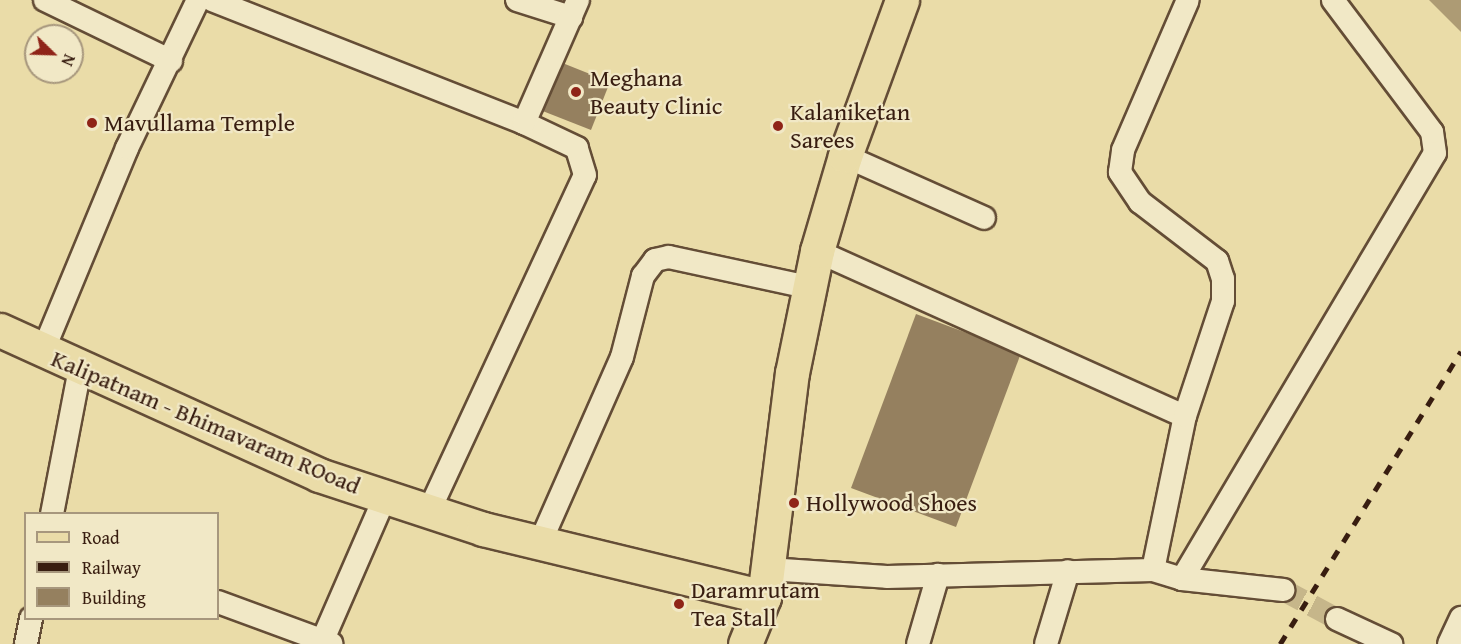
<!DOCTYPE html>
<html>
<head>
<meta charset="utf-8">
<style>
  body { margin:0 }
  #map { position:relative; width:1461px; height:644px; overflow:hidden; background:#eadca8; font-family:"Gentium Book Plus",serif }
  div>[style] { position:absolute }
  .water>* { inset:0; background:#ad9b74 }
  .building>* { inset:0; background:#95805f }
  .minor-tunnel>* { height:22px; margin-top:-11px; transform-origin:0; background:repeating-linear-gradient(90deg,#c6b68a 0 22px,transparent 0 33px) }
  .roads { filter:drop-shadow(2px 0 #644d36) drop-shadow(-2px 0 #644d36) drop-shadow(0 2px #644d36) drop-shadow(0 -2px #644d36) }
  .minor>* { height:22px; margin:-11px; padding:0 11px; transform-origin:11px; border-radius:11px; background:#f1e8c6 }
  .primary>* { height:33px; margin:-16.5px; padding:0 16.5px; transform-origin:16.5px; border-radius:16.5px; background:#eadca8 }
  .trunk>* { height:33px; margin:-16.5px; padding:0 16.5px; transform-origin:16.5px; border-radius:16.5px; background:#eadca8 }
  .rail>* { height:4.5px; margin-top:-2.25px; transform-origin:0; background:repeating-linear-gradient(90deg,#381d10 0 10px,transparent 0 20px) }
  .dots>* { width:16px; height:16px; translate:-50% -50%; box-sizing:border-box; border:3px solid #f1e8c6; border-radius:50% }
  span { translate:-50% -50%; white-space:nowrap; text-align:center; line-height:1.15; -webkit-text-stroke:4.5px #f1e8c6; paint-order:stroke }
  .poi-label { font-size:24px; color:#381d10 }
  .left { translate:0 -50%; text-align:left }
  .street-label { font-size:24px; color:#381d10 }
  .legend { position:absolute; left:24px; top:512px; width:195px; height:108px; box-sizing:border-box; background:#f1e8c6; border:2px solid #a7977d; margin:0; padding:8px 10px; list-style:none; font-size:18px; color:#381d10 }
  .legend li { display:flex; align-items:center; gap:12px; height:30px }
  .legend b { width:30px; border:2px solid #a7977d }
  .north { position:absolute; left:24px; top:24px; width:60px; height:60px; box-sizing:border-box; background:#f1e8c6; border:2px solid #a7977d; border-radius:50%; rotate:113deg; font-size:16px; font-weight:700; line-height:24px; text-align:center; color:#381d10 }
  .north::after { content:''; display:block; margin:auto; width:21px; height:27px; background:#8f2418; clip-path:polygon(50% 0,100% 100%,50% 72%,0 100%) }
</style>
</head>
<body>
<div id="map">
  <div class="water">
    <i style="clip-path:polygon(1429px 0,1461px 0,1461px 32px)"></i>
  </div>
  <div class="building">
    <i style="clip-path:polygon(555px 60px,610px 82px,591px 130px,535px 108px)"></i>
    <i style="clip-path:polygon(916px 314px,1021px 353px,956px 527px,851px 488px)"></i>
  </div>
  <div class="minor-tunnel">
    <i style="left:1283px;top:590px;width:61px;rotate:28.2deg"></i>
  </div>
  <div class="roads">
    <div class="minor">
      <i style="left:45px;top:0;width:140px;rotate:25.8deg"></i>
      <i style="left:212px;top:0;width:335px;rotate:21.5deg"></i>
      <i style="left:517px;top:0;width:57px;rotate:17.5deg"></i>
      <i style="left:845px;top:156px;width:152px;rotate:24deg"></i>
      <i style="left:817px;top:251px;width:403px;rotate:24.2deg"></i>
      <i style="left:43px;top:351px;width:220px;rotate:-67.5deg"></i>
      <i style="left:127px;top:148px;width:164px;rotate:-64.4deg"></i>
      <i style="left:429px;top:511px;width:370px;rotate:-65.1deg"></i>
      <i style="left:585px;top:175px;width:28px;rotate:-107deg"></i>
      <i style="left:577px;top:148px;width:59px;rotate:-154.7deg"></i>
      <i style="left:524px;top:123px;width:134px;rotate:-66.3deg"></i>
      <i style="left:52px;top:514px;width:148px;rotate:-79.1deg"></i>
      <i style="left:540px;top:543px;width:203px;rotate:-66.2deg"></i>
      <i style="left:622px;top:357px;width:84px;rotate:-75.5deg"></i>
      <i style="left:643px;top:276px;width:20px;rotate:-53deg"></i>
      <i style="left:655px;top:260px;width:14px;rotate:-12deg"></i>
      <i style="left:669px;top:257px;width:128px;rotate:12.2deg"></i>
      <i style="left:768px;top:569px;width:119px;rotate:3.8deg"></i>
      <i style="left:887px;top:577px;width:266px;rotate:-1.5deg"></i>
      <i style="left:1153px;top:570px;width:30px;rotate:17deg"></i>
      <i style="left:1182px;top:579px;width:102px;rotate:6.2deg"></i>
      <i style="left:1153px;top:570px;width:157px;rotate:-78.3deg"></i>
      <i style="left:1185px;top:416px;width:121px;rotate:-71.7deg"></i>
      <i style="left:1223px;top:301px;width:22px;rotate:-90deg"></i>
      <i style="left:1223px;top:279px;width:19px;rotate:-108deg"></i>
      <i style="left:1217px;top:261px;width:97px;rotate:-142.5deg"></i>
      <i style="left:1140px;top:202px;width:36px;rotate:-124deg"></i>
      <i style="left:1120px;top:172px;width:22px;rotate:-82deg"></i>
      <i style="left:1123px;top:150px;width:163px;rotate:-66.6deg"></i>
      <i style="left:1182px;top:579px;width:495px;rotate:-59.3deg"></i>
      <i style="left:1435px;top:153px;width:21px;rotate:-98deg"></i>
      <i style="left:1432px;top:132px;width:165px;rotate:-126.9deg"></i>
      <i style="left:218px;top:602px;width:121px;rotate:20.2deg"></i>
      <i style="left:1337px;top:619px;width:60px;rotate:24.8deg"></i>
      <i style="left:26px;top:644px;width:26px;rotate:-79deg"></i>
      <i style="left:321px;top:644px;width:160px;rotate:-66.5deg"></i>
      <i style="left:918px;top:644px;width:72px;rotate:-73.8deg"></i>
      <i style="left:1046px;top:644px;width:76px;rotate:-73.2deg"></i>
      <i style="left:1449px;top:644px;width:29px;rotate:-65deg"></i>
    </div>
    <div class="primary">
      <i style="left:0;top:330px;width:350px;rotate:24.4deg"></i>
      <i style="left:319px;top:475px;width:173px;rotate:18.2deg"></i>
      <i style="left:483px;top:529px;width:289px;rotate:13.6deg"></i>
    </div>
    <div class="trunk">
      <i style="left:745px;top:644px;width:51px;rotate:-68deg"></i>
      <i style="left:764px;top:597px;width:226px;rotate:-82.9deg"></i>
      <i style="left:792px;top:373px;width:125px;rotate:-78.4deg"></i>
      <i style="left:817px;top:251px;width:99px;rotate:-73.6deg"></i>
      <i style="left:845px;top:156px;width:166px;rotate:-69.9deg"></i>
    </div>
  </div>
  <div class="rail">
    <i style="left:1280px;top:644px;width:344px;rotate:-58.3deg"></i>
  </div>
  <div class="dots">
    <i style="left:576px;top:92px;background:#8f2418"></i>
    <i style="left:92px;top:123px;background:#8f2418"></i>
    <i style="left:778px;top:126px;background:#8f2418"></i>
    <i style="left:794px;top:503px;background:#8f2418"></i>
    <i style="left:679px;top:604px;background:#8f2418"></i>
  </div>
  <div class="poi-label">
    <span class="left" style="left:590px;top:92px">Meghana<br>Beauty Clinic</span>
    <span class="left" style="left:790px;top:126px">Kalaniketan<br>Sarees</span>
    <span class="left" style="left:104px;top:123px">Mavullama Temple</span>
    <span class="left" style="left:806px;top:503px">Hollywood Shoes</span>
    <span class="left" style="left:691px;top:604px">Daramrutam<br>Tea Stall</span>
  </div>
  <div class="street-label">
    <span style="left:206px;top:422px;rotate:23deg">Kalipatnam - Bhimavaram ROoad</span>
  </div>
  <ul class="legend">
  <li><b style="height:8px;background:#eadca8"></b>Road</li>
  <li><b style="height:8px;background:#381d10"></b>Railway</li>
  <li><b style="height:16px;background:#95805f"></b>Building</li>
  </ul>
  <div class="north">N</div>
</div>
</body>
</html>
